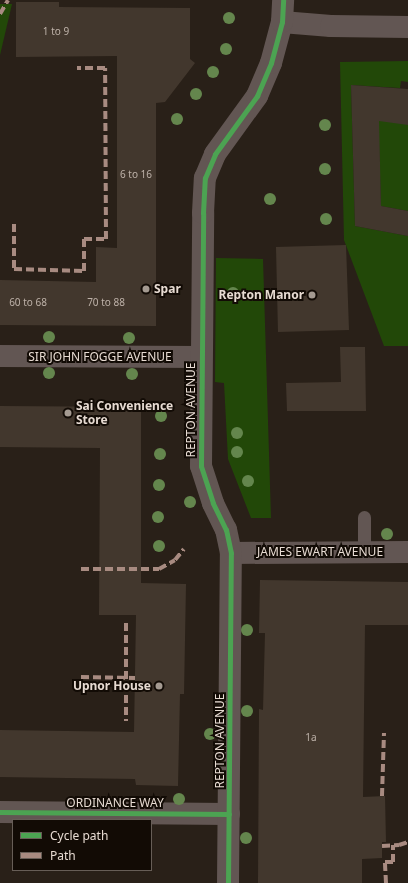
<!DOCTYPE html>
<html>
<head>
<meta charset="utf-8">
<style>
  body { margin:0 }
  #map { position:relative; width:408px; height:883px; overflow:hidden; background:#292018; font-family:"Noto Sans",sans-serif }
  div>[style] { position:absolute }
  .green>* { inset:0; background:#224808 }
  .building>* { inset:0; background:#42372d }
  .service>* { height:13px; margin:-6.5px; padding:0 6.5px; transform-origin:6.5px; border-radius:6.5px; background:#625653 }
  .minor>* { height:22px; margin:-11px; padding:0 11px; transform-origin:11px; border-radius:11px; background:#625653 }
  .quiet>* { height:4px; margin-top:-2px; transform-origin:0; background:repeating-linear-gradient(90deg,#a88b81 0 8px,transparent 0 12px) }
  .cycleway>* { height:5px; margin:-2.5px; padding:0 2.5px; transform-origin:2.5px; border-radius:2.5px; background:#4ca352 }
  .trees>* { width:12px; height:12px; margin:-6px; border-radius:50%; background:#64864d }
  .dots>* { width:11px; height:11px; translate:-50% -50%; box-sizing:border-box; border:2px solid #120b05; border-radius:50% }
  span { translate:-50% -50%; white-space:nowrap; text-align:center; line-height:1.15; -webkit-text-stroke:4px #120b05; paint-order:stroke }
  .number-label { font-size:10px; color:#beb2a9 }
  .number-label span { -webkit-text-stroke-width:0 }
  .poi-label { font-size:12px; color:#e7dbd2; font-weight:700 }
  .left { translate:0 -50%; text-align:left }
  .right { translate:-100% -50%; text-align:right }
  .street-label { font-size:12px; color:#e7dbd2 }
  .legend { position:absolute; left:12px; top:819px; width:140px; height:52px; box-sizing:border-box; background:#120b05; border:1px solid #675e57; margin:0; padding:5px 7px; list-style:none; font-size:12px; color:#e7dbd2 }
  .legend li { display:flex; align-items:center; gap:8px; height:20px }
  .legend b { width:20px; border:1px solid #675e57 }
</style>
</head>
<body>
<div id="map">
  <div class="green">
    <i style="clip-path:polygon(0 4px,12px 4px,0 55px)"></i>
    <i style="clip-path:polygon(408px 61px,408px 82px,401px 81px,400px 88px,351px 85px,355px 226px,408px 236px,408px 346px,384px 346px,344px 240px,340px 62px)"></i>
    <i style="clip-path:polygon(378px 111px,408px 125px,408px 211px,381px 206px)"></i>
    <i style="clip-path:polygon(216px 258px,263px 259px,271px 518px,251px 518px,228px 459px,224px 383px,215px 382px)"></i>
  </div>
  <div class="building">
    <i style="clip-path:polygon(16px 2px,59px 2px,59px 7px,190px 8px,190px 59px,195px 63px,165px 102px,156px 103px,156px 326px,0 325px,0 280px,96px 282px,96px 247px,117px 248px,117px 56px,16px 57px)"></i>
    <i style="clip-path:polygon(351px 85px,408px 89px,408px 125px,379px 121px,381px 206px,408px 211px,408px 236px,355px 226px)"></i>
    <i style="clip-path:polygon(346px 245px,349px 330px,278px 332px,276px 247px)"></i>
    <i style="clip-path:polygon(340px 347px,365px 347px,366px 411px,287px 411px,286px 383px,341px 382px)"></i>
    <i style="clip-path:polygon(0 406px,141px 407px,141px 583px,186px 584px,184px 694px,180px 694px,178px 786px,136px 785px,135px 779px,0 777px,0 730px,134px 732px,136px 615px,99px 615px,100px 448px,0 447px)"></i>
    <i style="clip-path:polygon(260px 580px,408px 582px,408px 625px,365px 625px,363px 797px,385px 796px,386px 842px,382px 842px,382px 858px,362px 859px,362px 883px,258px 883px,259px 709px,263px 710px,265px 633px,259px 633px)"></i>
  </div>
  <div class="service">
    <i style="left:364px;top:517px;width:35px;rotate:90deg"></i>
  </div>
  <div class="minor">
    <i style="left:282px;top:22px;width:49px;rotate:4.7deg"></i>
    <i style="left:331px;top:26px;width:77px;rotate:0.7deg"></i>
    <i style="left:0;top:356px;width:201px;rotate:0.3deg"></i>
    <i style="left:231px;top:553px;width:177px;rotate:-0.3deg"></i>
    <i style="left:0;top:812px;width:229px;rotate:0.5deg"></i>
    <i style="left:228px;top:883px;width:330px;rotate:-89.5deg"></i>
    <i style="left:231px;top:553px;width:24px;rotate:-102deg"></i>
    <i style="left:226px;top:530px;width:30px;rotate:-116deg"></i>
    <i style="left:213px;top:503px;width:39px;rotate:-108deg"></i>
    <i style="left:201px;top:466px;width:253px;rotate:-89.5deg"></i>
    <i style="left:203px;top:213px;width:35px;rotate:-87deg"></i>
    <i style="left:205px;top:178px;width:26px;rotate:-67deg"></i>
    <i style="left:215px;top:154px;width:72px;rotate:-54.1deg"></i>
    <i style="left:257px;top:96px;width:36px;rotate:-67deg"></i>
    <i style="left:271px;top:63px;width:42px;rotate:-75deg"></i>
    <i style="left:282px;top:22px;width:22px;rotate:-87deg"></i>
  </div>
  <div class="quiet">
    <i style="left:0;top:14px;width:16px;rotate:-60deg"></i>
    <i style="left:14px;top:224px;width:45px;rotate:90deg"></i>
    <i style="left:14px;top:269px;width:70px;rotate:1.6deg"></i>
    <i style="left:84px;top:271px;width:32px;rotate:-90deg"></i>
    <i style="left:84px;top:239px;width:22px"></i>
    <i style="left:106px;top:239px;width:171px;rotate:-90.3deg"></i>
    <i style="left:105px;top:68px;width:28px;rotate:180deg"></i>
    <i style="left:81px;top:569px;width:78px"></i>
    <i style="left:159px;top:569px;width:18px;rotate:-29deg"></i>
    <i style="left:175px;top:560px;width:14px;rotate:-51deg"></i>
    <i style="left:126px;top:623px;width:98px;rotate:90deg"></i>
    <i style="left:81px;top:677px;width:54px;rotate:1.1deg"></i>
    <i style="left:382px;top:796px;width:63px;rotate:-88.2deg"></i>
    <i style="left:382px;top:846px;width:17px;rotate:-3deg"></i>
    <i style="left:399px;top:845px;width:9px;rotate:-18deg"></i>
    <i style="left:386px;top:883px;width:21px;rotate:-93deg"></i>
    <i style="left:385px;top:862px;width:8px"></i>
    <i style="left:393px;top:862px;width:17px;rotate:-90deg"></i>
  </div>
  <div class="cycleway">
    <i style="left:0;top:812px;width:229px;rotate:0.5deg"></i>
    <i style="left:228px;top:883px;width:330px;rotate:-89.5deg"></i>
    <i style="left:231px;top:553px;width:24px;rotate:-102deg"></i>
    <i style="left:226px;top:530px;width:30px;rotate:-116deg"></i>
    <i style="left:213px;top:503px;width:39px;rotate:-108deg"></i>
    <i style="left:201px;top:466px;width:253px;rotate:-89.5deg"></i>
    <i style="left:203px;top:213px;width:35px;rotate:-87deg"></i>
    <i style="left:205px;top:178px;width:26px;rotate:-67deg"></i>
    <i style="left:215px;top:154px;width:72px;rotate:-54.1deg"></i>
    <i style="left:257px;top:96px;width:36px;rotate:-67deg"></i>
    <i style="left:271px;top:63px;width:42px;rotate:-75deg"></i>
    <i style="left:282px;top:22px;width:22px;rotate:-87deg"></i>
  </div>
  <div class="trees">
    <i style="left:229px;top:18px"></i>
    <i style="left:226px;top:49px"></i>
    <i style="left:213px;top:72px"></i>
    <i style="left:196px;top:94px"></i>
    <i style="left:177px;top:119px"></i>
    <i style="left:325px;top:125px"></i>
    <i style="left:325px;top:169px"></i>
    <i style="left:270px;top:199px"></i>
    <i style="left:326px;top:219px"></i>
    <i style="left:233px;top:293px"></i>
    <i style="left:49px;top:337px"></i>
    <i style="left:129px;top:338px"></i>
    <i style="left:49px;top:373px"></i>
    <i style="left:132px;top:374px"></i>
    <i style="left:161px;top:416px"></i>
    <i style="left:237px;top:433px"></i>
    <i style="left:237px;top:452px"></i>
    <i style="left:160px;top:454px"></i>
    <i style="left:248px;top:481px"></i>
    <i style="left:159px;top:485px"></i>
    <i style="left:190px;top:502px"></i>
    <i style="left:158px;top:517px"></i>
    <i style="left:387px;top:534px"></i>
    <i style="left:159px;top:546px"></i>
    <i style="left:247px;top:630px"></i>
    <i style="left:247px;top:711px"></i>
    <i style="left:210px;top:734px"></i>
    <i style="left:179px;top:799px"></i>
    <i style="left:246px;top:838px"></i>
  </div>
  <div class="dots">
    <i style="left:146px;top:289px;background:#a49a91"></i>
    <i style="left:312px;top:295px;background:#a49a91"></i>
    <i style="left:68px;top:413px;background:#a49a91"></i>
    <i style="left:159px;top:686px;background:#a49a91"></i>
  </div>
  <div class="number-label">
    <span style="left:56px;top:32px">1 to 9</span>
    <span style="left:136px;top:175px">6 to 16</span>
    <span style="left:28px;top:303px">60 to 68</span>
    <span style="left:106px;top:303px">70 to 88</span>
    <span style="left:311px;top:738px">1a</span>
  </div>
  <div class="poi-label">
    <span class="left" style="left:154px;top:289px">Spar</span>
    <span class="right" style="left:304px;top:295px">Repton Manor</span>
    <span class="left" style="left:76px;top:413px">Sai Convenience<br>Store</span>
    <span class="right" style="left:151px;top:686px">Upnor House</span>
  </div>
  <div class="street-label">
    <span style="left:100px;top:357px">SIR JOHN FOGGE AVENUE</span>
    <span style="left:191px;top:410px;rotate:-90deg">REPTON AVENUE</span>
    <span style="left:320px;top:552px">JAMES EWART AVENUE</span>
    <span style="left:220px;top:741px;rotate:-90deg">REPTON AVENUE</span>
    <span style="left:115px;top:803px">ORDINANCE WAY</span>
  </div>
  <ul class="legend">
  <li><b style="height:5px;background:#4ca352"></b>Cycle path</li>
  <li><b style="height:5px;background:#a88b81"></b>Path</li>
  </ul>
</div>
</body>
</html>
